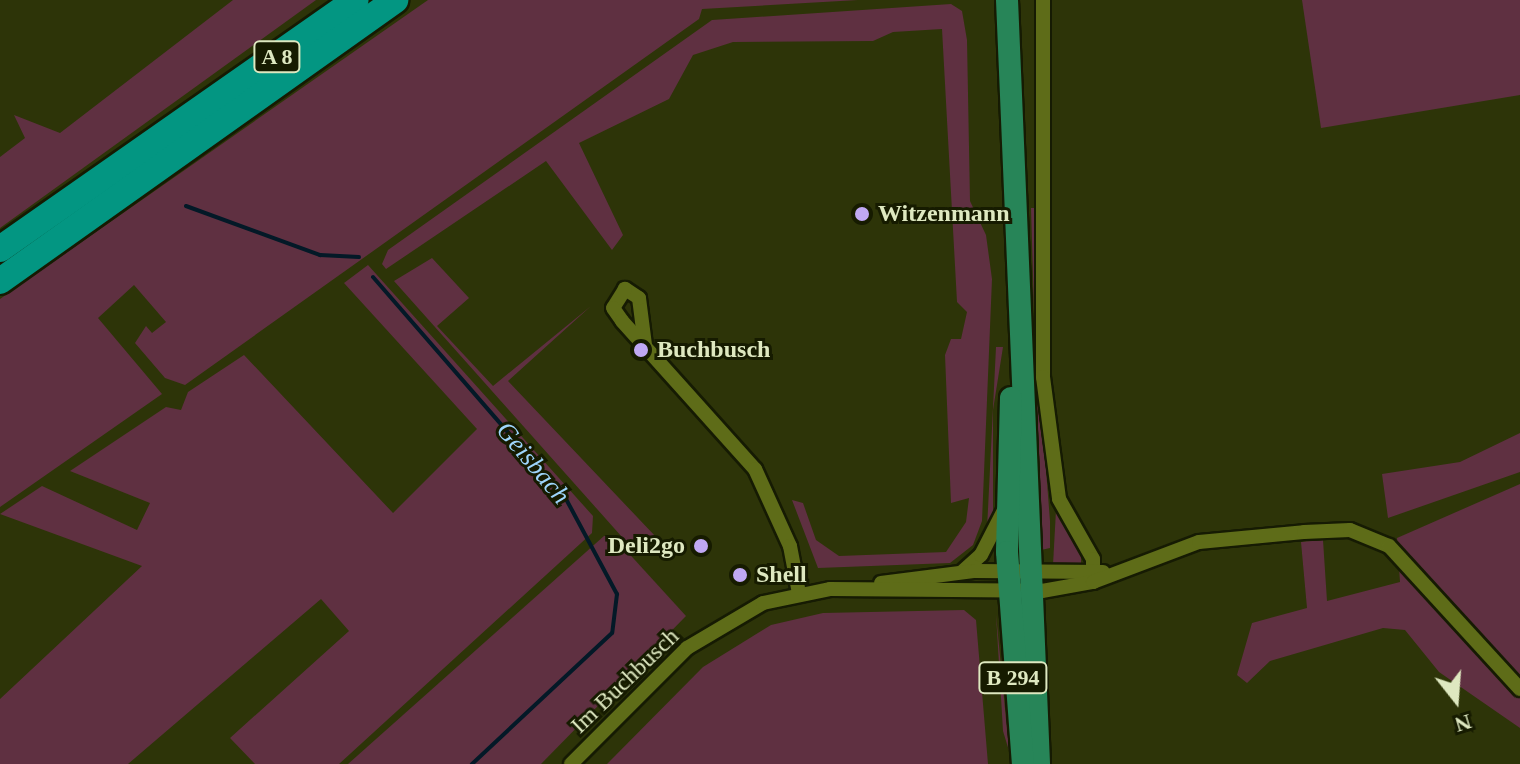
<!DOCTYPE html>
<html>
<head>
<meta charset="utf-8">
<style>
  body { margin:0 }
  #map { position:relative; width:1520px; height:764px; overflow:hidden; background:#2d3408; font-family:Georgia,serif }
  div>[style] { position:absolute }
  .green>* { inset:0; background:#5f3041 }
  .stream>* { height:4px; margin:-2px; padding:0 2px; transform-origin:2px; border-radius:2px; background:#031927 }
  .roads { filter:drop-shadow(2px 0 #161b03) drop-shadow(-2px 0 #161b03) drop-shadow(0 2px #161b03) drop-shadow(0 -2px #161b03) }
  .street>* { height:14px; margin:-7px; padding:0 7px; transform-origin:7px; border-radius:7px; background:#5e6c18 }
  .primary>* { height:22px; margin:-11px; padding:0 11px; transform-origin:11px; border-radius:11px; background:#278558 }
  .highway>* { height:26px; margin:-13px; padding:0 13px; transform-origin:13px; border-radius:13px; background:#039682 }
  .dots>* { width:22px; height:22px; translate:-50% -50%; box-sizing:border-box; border:4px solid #161b00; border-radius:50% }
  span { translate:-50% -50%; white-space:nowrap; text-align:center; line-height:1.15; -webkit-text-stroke:6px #161b00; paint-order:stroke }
  .shield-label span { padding:2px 6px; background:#161b00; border:2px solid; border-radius:6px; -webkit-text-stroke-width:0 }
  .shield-label { font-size:22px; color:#dee8c0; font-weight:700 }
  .poi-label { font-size:24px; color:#dee8c0; font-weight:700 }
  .left { translate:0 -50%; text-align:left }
  .right { translate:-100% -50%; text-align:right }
  .street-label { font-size:24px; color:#dee8c0 }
  .water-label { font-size:26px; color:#9ed5fb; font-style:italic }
  .north { position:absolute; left:1416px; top:660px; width:80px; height:80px; -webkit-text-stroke:6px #161b00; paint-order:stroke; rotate:163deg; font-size:22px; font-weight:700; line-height:32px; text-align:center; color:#dee8c0 }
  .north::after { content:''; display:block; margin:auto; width:28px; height:36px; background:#dee8c0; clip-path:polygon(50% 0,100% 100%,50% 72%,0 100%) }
</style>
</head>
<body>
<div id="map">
  <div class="green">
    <i style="clip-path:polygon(233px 0,316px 0,0 228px,0 157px,25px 138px,14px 115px,60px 133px)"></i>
    <i style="clip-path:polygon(428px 0,858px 0,702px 9px,699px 19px,185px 385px,165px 378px,135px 343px,146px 326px,152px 333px,166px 322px,134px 285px,98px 318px,162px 394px,0 507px,0 299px)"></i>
    <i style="clip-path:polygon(1302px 0,1520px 0,1520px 95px,1321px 128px)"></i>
    <i style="clip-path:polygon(951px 4px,962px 11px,967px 40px,970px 201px,986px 235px,992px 279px,982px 521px,973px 545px,950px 563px,818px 568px,792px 500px,803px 503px,816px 540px,839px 556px,946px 552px,966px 522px,969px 498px,951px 503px,945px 355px,951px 339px,961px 339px,967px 312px,957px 302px,942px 29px,893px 32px,873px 41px,733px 42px,693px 55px,669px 99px,579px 143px,623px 235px,612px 250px,546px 161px,386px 269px,382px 264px,388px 250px,712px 20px)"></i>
    <i style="clip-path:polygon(1031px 208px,1039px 208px,1039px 379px,1050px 521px,1050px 548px,1041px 550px)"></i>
    <i style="clip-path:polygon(432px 258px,469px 298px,437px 326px,493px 386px,591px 306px,508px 381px,656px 537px,638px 555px,394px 281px)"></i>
    <i style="clip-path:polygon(368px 265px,593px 516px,592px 533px,339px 764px,255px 764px,230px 738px,349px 631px,321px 599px,128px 764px,0 764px,0 699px,142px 566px,0 514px,42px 486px,137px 530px,150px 503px,70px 471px,166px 407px,181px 410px,188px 392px,244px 355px,393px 513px,477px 429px,344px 283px)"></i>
    <i style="clip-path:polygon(996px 347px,1003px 347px,993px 410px,993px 516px,987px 529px)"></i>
    <i style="clip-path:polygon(1520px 433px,1520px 472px,1388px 518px,1382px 474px,1460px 462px)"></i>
    <i style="clip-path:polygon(1520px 484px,1520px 728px,1439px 672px,1405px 630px,1383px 628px,1270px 661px,1247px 683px,1237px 675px,1252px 623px,1307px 608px,1301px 542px,1323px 540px,1327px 601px,1400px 582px,1397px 538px)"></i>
    <i style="clip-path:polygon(1056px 510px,1081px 549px,1081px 566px,1053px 565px)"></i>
    <i style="clip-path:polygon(604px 536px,613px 536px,686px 616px,541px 764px,348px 764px)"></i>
    <i style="clip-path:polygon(964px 610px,976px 620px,988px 764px,607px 764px,703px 667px,771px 625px,823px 613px)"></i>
    <i style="clip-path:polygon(996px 614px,1007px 730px,1013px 764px,1003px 731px)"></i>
  </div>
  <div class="stream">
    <i style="left:186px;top:206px;width:143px;rotate:20.1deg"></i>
    <i style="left:320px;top:255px;width:39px;rotate:3deg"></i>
    <i style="left:373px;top:277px;width:294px;rotate:49deg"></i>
    <i style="left:566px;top:499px;width:108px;rotate:61.8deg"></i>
    <i style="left:617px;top:594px;width:39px;rotate:97deg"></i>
    <i style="left:612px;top:633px;width:192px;rotate:136.9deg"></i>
  </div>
  <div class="roads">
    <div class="street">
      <i style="left:1043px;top:0;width:377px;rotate:90deg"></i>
      <i style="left:1043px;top:377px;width:123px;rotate:82.5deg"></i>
      <i style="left:1059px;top:499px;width:69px;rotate:60.5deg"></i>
      <i style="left:1093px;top:559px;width:23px;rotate:90deg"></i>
      <i style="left:645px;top:345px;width:47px;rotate:-97.3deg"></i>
      <i style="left:639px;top:298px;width:17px;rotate:-147deg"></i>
      <i style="left:625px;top:289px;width:22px;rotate:122deg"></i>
      <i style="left:613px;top:308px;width:16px;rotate:55deg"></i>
      <i style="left:622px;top:321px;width:199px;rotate:48.1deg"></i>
      <i style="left:755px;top:469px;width:85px;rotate:65.6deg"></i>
      <i style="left:790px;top:546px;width:48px;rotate:79.2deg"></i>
      <i style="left:962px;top:572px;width:25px;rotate:-42deg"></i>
      <i style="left:981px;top:555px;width:53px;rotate:-62.9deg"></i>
      <i style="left:881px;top:583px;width:95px;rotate:-7.3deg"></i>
      <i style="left:975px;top:571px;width:128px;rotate:0.4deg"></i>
      <i style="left:571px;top:764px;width:164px;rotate:-45deg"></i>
      <i style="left:687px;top:648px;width:88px;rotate:-30.6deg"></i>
      <i style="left:763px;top:603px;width:68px;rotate:-11.8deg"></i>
      <i style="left:830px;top:589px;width:212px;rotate:0.5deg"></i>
      <i style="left:1042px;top:591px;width:52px;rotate:-10deg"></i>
      <i style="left:1093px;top:582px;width:113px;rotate:-20.7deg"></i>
      <i style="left:1199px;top:542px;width:105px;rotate:-5.4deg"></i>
      <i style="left:1304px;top:532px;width:46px;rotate:-2.5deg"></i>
      <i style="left:1350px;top:530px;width:42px;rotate:22.3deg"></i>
      <i style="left:1389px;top:546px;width:194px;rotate:47.5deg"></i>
    </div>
    <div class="primary">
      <i style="left:1007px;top:0;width:765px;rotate:87.6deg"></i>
      <i style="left:1011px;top:398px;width:154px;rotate:91.5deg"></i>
      <i style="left:1007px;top:552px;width:213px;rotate:85.7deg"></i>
    </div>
    <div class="highway">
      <i style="left:0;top:249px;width:434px;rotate:-35deg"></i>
      <i style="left:0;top:281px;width:485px;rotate:-35.4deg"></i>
    </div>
  </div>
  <div class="dots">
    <i style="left:862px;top:214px;background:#c0a8f3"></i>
    <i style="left:641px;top:350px;background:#c0a8f3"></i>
    <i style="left:701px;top:546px;background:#c0a8f3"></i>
    <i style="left:740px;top:575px;background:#c0a8f3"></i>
  </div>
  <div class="shield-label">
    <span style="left:277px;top:57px">A 8</span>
    <span style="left:1013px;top:678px">B 294</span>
  </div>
  <div class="poi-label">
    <span class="left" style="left:878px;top:214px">Witzenmann</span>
    <span class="left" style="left:657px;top:350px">Buchbusch</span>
    <span class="right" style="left:685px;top:546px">Deli2go</span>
    <span class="left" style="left:756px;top:575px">Shell</span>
  </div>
  <div class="street-label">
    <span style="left:625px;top:681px;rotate:-44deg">Im Buchbusch</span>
  </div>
  <div class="water-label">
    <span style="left:533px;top:463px;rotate:50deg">Geisbach</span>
  </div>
  <div class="north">N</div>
</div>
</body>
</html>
